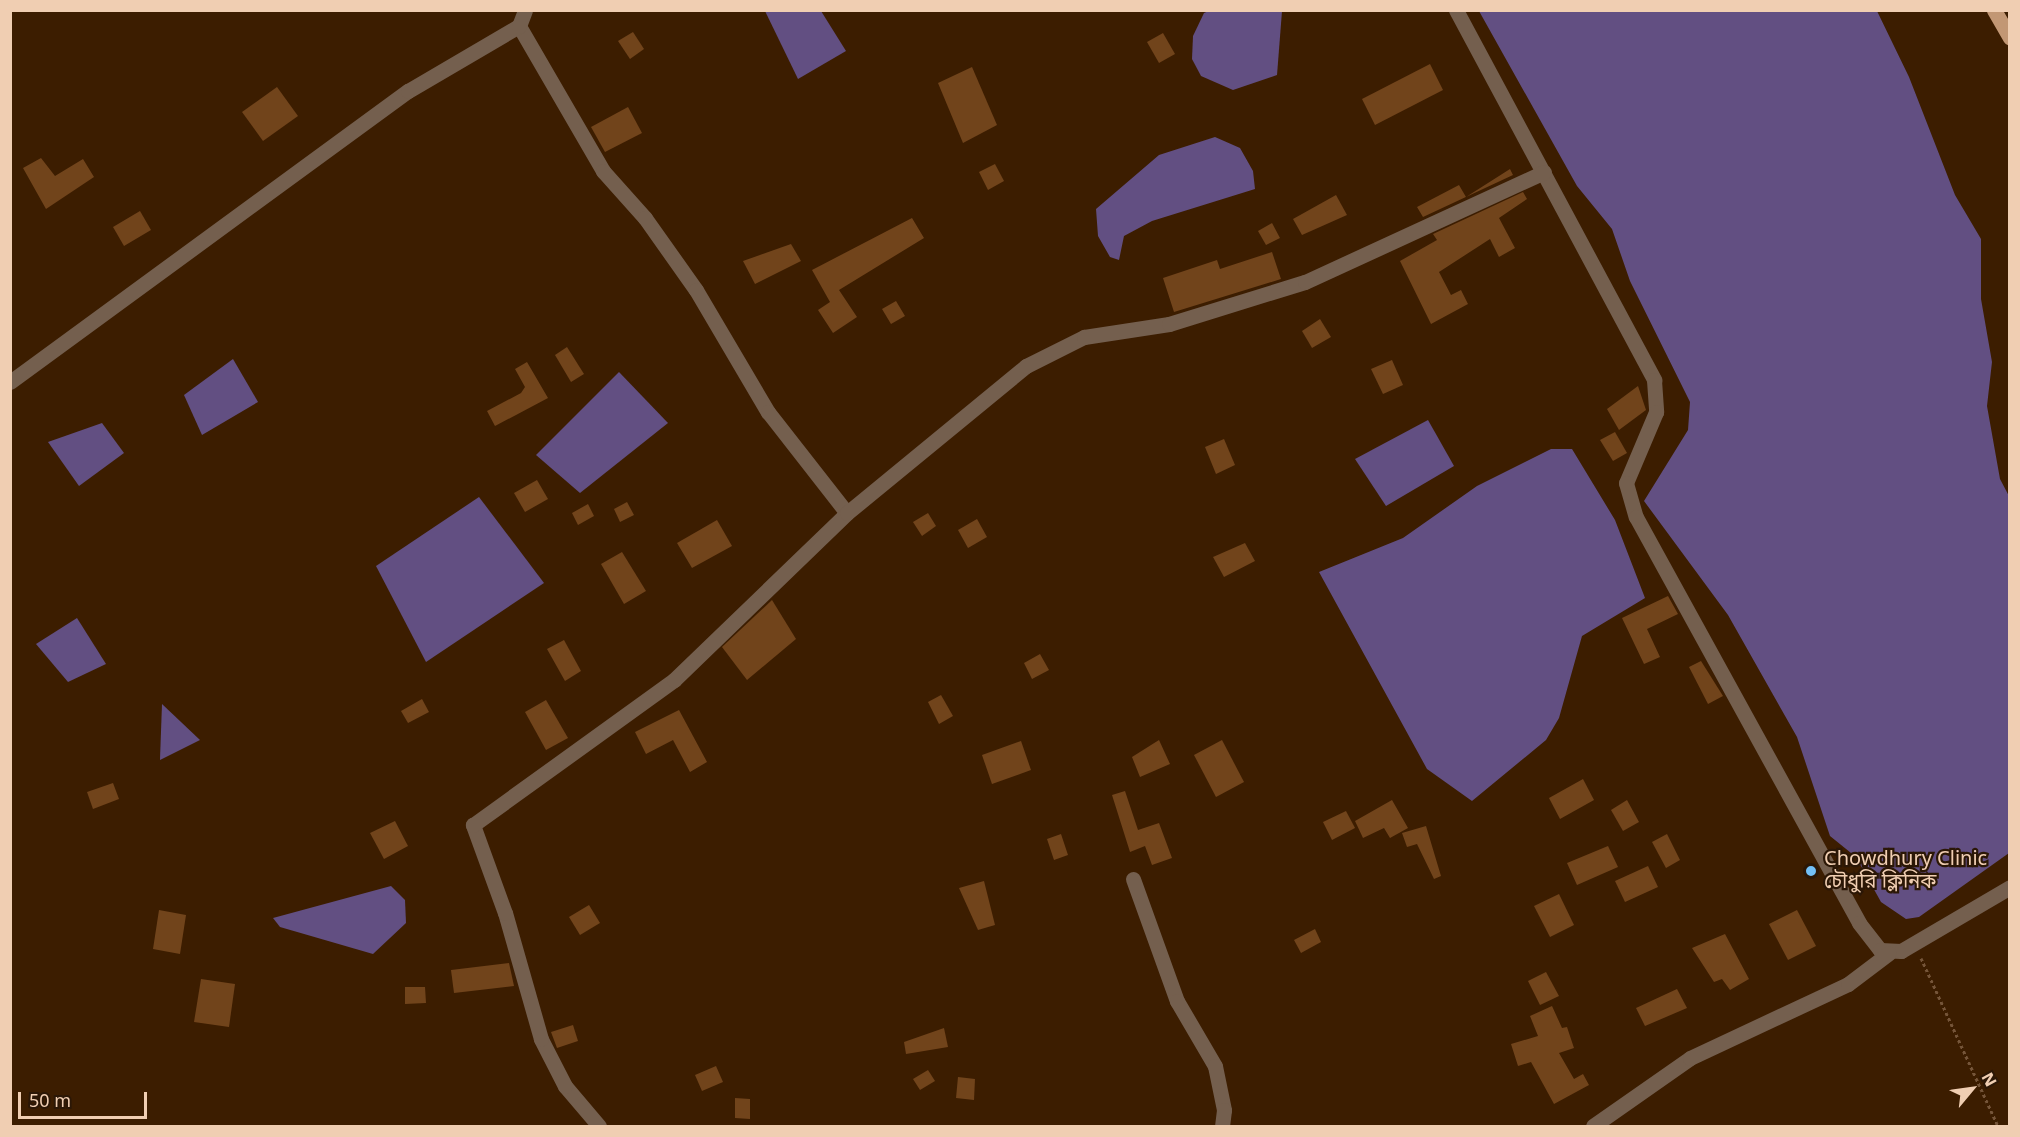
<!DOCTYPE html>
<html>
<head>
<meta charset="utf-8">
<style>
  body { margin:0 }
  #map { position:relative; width:2020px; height:1137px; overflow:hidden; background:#3c1d00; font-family:Georgia,"Noto Sans Bengali",serif }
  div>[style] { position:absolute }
  .water>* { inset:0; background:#624f82 }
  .building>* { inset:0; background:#71441b }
  .path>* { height:3px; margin-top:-1.5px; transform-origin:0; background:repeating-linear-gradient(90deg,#755539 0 3px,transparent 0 6px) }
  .minor>* { height:15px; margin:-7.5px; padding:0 7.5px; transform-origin:7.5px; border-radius:7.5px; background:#745f4e }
  .major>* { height:15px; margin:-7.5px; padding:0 7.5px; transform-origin:7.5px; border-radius:7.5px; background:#c29774 }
  .dots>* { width:16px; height:16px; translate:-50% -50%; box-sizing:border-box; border:3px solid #2b1706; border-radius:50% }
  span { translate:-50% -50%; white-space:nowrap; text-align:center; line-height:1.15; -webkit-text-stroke:4.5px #2b1706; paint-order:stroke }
  .poi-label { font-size:20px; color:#f0ceb2 }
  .left { translate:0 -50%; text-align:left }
  .frame { position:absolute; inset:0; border:12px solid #f0ceb2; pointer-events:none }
  .north { position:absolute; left:1942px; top:1059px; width:60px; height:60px; -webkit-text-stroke:4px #2b1706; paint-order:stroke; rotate:61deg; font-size:16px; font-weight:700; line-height:24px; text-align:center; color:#f0ceb2 }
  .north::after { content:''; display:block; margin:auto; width:21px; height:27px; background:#f0ceb2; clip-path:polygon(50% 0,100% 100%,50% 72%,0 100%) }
  .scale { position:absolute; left:18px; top:1092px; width:129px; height:27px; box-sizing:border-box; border:3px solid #f0ceb2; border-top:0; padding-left:8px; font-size:18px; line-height:21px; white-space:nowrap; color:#f0ceb2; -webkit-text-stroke:4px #2b1706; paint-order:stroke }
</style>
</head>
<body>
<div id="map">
  <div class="water">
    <i style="clip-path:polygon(1211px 10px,1282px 11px,1277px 75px,1233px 90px,1201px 76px,1192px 59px,1193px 36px,1204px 13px)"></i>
    <i style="clip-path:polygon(765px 11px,821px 11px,846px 51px,798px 79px)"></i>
    <i style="clip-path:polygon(1479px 11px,1877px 11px,1909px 77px,1955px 195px,1981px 239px,1981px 299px,1992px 362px,1987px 406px,2000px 479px,2010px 498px,2009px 853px,1919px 917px,1906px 919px,1881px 902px,1856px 857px,1830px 836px,1797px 737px,1728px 615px,1644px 501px,1688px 430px,1690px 402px,1630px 281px,1612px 229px,1577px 186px)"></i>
    <i style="clip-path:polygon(1215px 137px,1240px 148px,1253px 171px,1255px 189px,1152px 221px,1124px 236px,1119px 260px,1110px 257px,1098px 236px,1096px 209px,1159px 155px)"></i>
    <i style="clip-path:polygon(233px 359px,258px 402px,202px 435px,184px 395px)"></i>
    <i style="clip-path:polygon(619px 372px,668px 423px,580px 493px,536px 455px)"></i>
    <i style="clip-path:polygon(1428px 420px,1454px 466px,1386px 506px,1355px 459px)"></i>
    <i style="clip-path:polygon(102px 423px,124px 453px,79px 486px,48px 442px)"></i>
    <i style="clip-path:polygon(1551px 449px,1572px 449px,1615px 520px,1645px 598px,1582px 636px,1559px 718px,1546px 740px,1472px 801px,1427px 769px,1319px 572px,1403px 538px,1477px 486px)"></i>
    <i style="clip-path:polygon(479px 497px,544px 583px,426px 662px,376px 566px)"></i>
    <i style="clip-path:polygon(77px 618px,106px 664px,68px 682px,36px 644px)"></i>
    <i style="clip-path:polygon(162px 704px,200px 740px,160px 760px,160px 759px)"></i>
    <i style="clip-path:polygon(391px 886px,405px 900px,406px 923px,373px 954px,280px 927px,273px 918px)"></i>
  </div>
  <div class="building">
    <i style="clip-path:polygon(633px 32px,644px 49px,630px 59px,618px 41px)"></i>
    <i style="clip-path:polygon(1163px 33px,1175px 54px,1159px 63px,1147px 42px)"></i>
    <i style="clip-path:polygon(1430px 64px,1443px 90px,1375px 125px,1362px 99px)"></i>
    <i style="clip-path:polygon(972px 67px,997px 125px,963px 143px,938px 83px)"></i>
    <i style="clip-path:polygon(277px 87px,298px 116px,263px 141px,242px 112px)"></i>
    <i style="clip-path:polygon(628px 107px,642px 133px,605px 152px,591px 127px)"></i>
    <i style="clip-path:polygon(41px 158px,55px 176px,83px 159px,94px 177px,46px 209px,23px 168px)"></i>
    <i style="clip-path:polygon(995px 164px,1004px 181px,988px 190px,979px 172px)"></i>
    <i style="clip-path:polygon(1510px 169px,1513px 175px,1423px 217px,1417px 207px,1459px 185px,1466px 197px)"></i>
    <i style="clip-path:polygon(1523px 192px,1527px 199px,1499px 218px,1515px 248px,1499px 257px,1490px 239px,1439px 272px,1451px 295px,1461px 290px,1468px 304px,1431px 324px,1400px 261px,1437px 240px,1433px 234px)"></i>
    <i style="clip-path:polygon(1336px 195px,1347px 215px,1302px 235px,1293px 219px)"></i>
    <i style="clip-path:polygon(140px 211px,151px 230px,124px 246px,113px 227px)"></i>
    <i style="clip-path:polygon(912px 218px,924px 238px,839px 290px,857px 317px,833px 333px,818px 310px,830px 302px,812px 270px)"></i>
    <i style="clip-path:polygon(1272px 223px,1280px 238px,1266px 245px,1258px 231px)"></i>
    <i style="clip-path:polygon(791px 244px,801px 261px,755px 284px,743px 261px)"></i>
    <i style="clip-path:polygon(1272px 252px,1281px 279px,1174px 312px,1163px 278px,1217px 260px,1220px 269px)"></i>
    <i style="clip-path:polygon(896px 301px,905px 316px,891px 324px,882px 309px)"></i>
    <i style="clip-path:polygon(1320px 319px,1331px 337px,1312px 348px,1302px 331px)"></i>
    <i style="clip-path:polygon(567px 347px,584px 374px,571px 382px,555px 355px)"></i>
    <i style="clip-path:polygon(1392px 360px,1403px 385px,1383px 394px,1371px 369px)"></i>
    <i style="clip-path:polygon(527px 362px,548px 398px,495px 426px,487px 411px,521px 393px,525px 387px,515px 369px)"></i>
    <i style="clip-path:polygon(1638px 386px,1646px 410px,1619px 430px,1607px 409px)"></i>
    <i style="clip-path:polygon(1615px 432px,1627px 453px,1613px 461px,1600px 440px)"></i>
    <i style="clip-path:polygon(1224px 439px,1235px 465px,1216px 474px,1205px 447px)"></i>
    <i style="clip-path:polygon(537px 480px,548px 499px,525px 512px,514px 493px)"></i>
    <i style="clip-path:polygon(627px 502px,634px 515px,620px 522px,614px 509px)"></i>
    <i style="clip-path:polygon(588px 504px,594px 516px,578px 525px,572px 513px)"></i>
    <i style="clip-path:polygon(928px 513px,936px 526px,922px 536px,913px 522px)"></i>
    <i style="clip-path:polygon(977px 519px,987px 537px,968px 548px,958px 530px)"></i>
    <i style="clip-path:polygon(717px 520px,732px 546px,692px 568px,677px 543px)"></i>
    <i style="clip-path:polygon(1245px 543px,1255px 561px,1224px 577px,1213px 557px)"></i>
    <i style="clip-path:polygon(622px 552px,646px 591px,624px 604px,601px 564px)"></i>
    <i style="clip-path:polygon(1668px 596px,1678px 614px,1647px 629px,1660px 657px,1644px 664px,1622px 618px)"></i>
    <i style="clip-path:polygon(772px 600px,796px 639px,747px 680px,722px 647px)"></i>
    <i style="clip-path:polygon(564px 640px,581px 671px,565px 681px,547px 649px)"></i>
    <i style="clip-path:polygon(1040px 654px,1049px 670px,1032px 679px,1024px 663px)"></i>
    <i style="clip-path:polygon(1701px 661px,1723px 696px,1708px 704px,1689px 667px)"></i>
    <i style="clip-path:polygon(941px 695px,953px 716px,939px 724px,928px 702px)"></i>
    <i style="clip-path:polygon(422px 699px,429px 712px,408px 723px,401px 711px)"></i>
    <i style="clip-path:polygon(546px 700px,568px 738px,546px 750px,525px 712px)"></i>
    <i style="clip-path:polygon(679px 710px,707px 762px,690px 772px,673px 740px,646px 754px,635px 732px)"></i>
    <i style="clip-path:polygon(1159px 740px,1170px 764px,1140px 777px,1132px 757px)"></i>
    <i style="clip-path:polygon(1222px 740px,1244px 782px,1216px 797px,1194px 755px)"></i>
    <i style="clip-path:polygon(1021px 741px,1031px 770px,992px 784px,982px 755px)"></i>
    <i style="clip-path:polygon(1583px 779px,1594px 800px,1560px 819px,1549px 798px)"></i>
    <i style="clip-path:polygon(113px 783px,119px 799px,93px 809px,87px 792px)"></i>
    <i style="clip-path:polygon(1125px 791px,1138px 830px,1159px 823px,1172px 858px,1152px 865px,1145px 846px,1130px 852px,1112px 795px)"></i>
    <i style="clip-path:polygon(1392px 800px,1408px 828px,1390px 838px,1384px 828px,1363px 838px,1355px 821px)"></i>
    <i style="clip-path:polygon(1627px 800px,1639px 822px,1623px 831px,1611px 810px)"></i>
    <i style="clip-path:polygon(1346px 811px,1355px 828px,1332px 840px,1323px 822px)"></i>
    <i style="clip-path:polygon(395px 821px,408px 846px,384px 859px,370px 833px)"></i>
    <i style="clip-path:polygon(1426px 826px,1441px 876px,1434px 879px,1417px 844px,1407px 847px,1402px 833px)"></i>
    <i style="clip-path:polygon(1061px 834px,1068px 855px,1054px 860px,1047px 839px)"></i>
    <i style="clip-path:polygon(1667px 834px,1680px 860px,1666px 868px,1652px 842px)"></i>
    <i style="clip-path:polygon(1608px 846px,1618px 867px,1577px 885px,1567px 863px)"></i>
    <i style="clip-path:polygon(1648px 866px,1658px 887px,1625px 902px,1615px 881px)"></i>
    <i style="clip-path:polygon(984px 881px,995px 925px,978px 930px,959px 888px)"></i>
    <i style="clip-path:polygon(1559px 894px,1574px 925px,1550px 937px,1534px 906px)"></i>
    <i style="clip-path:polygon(589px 905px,600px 923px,580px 935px,569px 917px)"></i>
    <i style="clip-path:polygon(159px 910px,186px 915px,180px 954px,153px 949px)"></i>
    <i style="clip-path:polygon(1797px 910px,1816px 946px,1788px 960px,1769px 924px)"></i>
    <i style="clip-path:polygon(1315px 929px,1321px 942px,1301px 953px,1294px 940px)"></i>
    <i style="clip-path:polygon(1725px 934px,1749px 979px,1730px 990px,1722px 979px,1714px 982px,1692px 948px)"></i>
    <i style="clip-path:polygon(509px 963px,514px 986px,454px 993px,451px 970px)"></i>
    <i style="clip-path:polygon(1546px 972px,1559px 996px,1540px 1005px,1528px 981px)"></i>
    <i style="clip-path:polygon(201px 979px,235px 984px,229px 1027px,194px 1022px)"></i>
    <i style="clip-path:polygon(405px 987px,425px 987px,426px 1003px,405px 1004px)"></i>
    <i style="clip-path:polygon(1677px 989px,1687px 1008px,1645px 1026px,1636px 1008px)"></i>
    <i style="clip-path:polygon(1552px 1006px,1562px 1028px,1567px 1027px,1574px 1048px,1559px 1053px,1574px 1079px,1583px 1074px,1589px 1085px,1554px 1104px,1531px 1062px,1518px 1066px,1511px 1044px,1538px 1036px,1530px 1016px)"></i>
    <i style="clip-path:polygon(573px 1025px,578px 1041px,557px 1048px,551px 1032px)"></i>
    <i style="clip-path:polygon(944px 1028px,948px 1047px,906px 1054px,904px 1042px)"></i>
    <i style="clip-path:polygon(716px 1066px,723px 1082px,702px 1091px,695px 1075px)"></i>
    <i style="clip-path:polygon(928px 1070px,935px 1081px,920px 1090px,913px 1079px)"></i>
    <i style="clip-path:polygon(958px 1077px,975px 1079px,974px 1100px,956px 1098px)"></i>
    <i style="clip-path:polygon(735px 1098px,750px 1099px,750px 1119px,735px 1118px)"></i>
  </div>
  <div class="path">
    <i style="left:1921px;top:958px;width:185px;rotate:65.4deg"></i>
  </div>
  <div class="minor">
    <i style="left:1456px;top:10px;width:420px;rotate:61.8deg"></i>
    <i style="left:1654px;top:380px;width:32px;rotate:86deg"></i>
    <i style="left:1656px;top:412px;width:77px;rotate:112.9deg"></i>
    <i style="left:1626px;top:483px;width:35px;rotate:74deg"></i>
    <i style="left:1636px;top:517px;width:463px;rotate:61.2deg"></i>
    <i style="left:1859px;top:923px;width:34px;rotate:52deg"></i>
    <i style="left:1880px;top:950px;width:21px;rotate:3deg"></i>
    <i style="left:1901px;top:951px;width:126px;rotate:-30.4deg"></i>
    <i style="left:519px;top:26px;width:168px;rotate:59.9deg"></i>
    <i style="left:603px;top:171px;width:63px;rotate:48.2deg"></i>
    <i style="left:645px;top:218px;width:88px;rotate:54.7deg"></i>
    <i style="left:696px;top:290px;width:142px;rotate:59.5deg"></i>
    <i style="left:768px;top:412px;width:128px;rotate:52deg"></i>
    <i style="left:10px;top:382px;width:493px;rotate:-36.2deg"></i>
    <i style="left:408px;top:91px;width:129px;rotate:-30.4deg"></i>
    <i style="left:519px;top:26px;width:17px;rotate:-69deg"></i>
    <i style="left:1133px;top:879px;width:130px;rotate:70.2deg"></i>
    <i style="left:1177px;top:1001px;width:75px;rotate:59.7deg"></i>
    <i style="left:1215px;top:1066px;width:45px;rotate:78.4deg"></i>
    <i style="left:1224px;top:1110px;width:16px;rotate:97deg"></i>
    <i style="left:599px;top:1126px;width:52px;rotate:-130.4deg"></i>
    <i style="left:565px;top:1086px;width:53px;rotate:-117.1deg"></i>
    <i style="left:541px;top:1039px;width:131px;rotate:-105.9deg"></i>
    <i style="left:505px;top:913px;width:94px;rotate:-110deg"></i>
    <i style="left:473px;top:825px;width:248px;rotate:-35.8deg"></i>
    <i style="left:674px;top:680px;width:240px;rotate:-44deg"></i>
    <i style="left:847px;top:513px;width:232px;rotate:-39.4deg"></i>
    <i style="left:1026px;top:366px;width:65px;rotate:-26.6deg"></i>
    <i style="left:1084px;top:337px;width:86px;rotate:-8.7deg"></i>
    <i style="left:1169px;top:324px;width:142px;rotate:-17.2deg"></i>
    <i style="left:1305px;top:282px;width:263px;rotate:-24.7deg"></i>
    <i style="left:1593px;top:1126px;width:118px;rotate:-35deg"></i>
    <i style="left:1690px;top:1058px;width:174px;rotate:-25.1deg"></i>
    <i style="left:1848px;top:984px;width:51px;rotate:-37.1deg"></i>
  </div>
  <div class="major">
    <i style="left:1994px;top:10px;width:32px;rotate:60deg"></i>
  </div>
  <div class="dots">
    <i style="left:1811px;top:871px;background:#73c0f6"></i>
  </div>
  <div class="poi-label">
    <span class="left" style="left:1824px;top:872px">Chowdhury Clinic<br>চৌধুরি ক্লিনিক</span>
  </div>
  <div class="frame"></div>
  <div class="north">N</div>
  <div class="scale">50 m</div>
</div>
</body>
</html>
